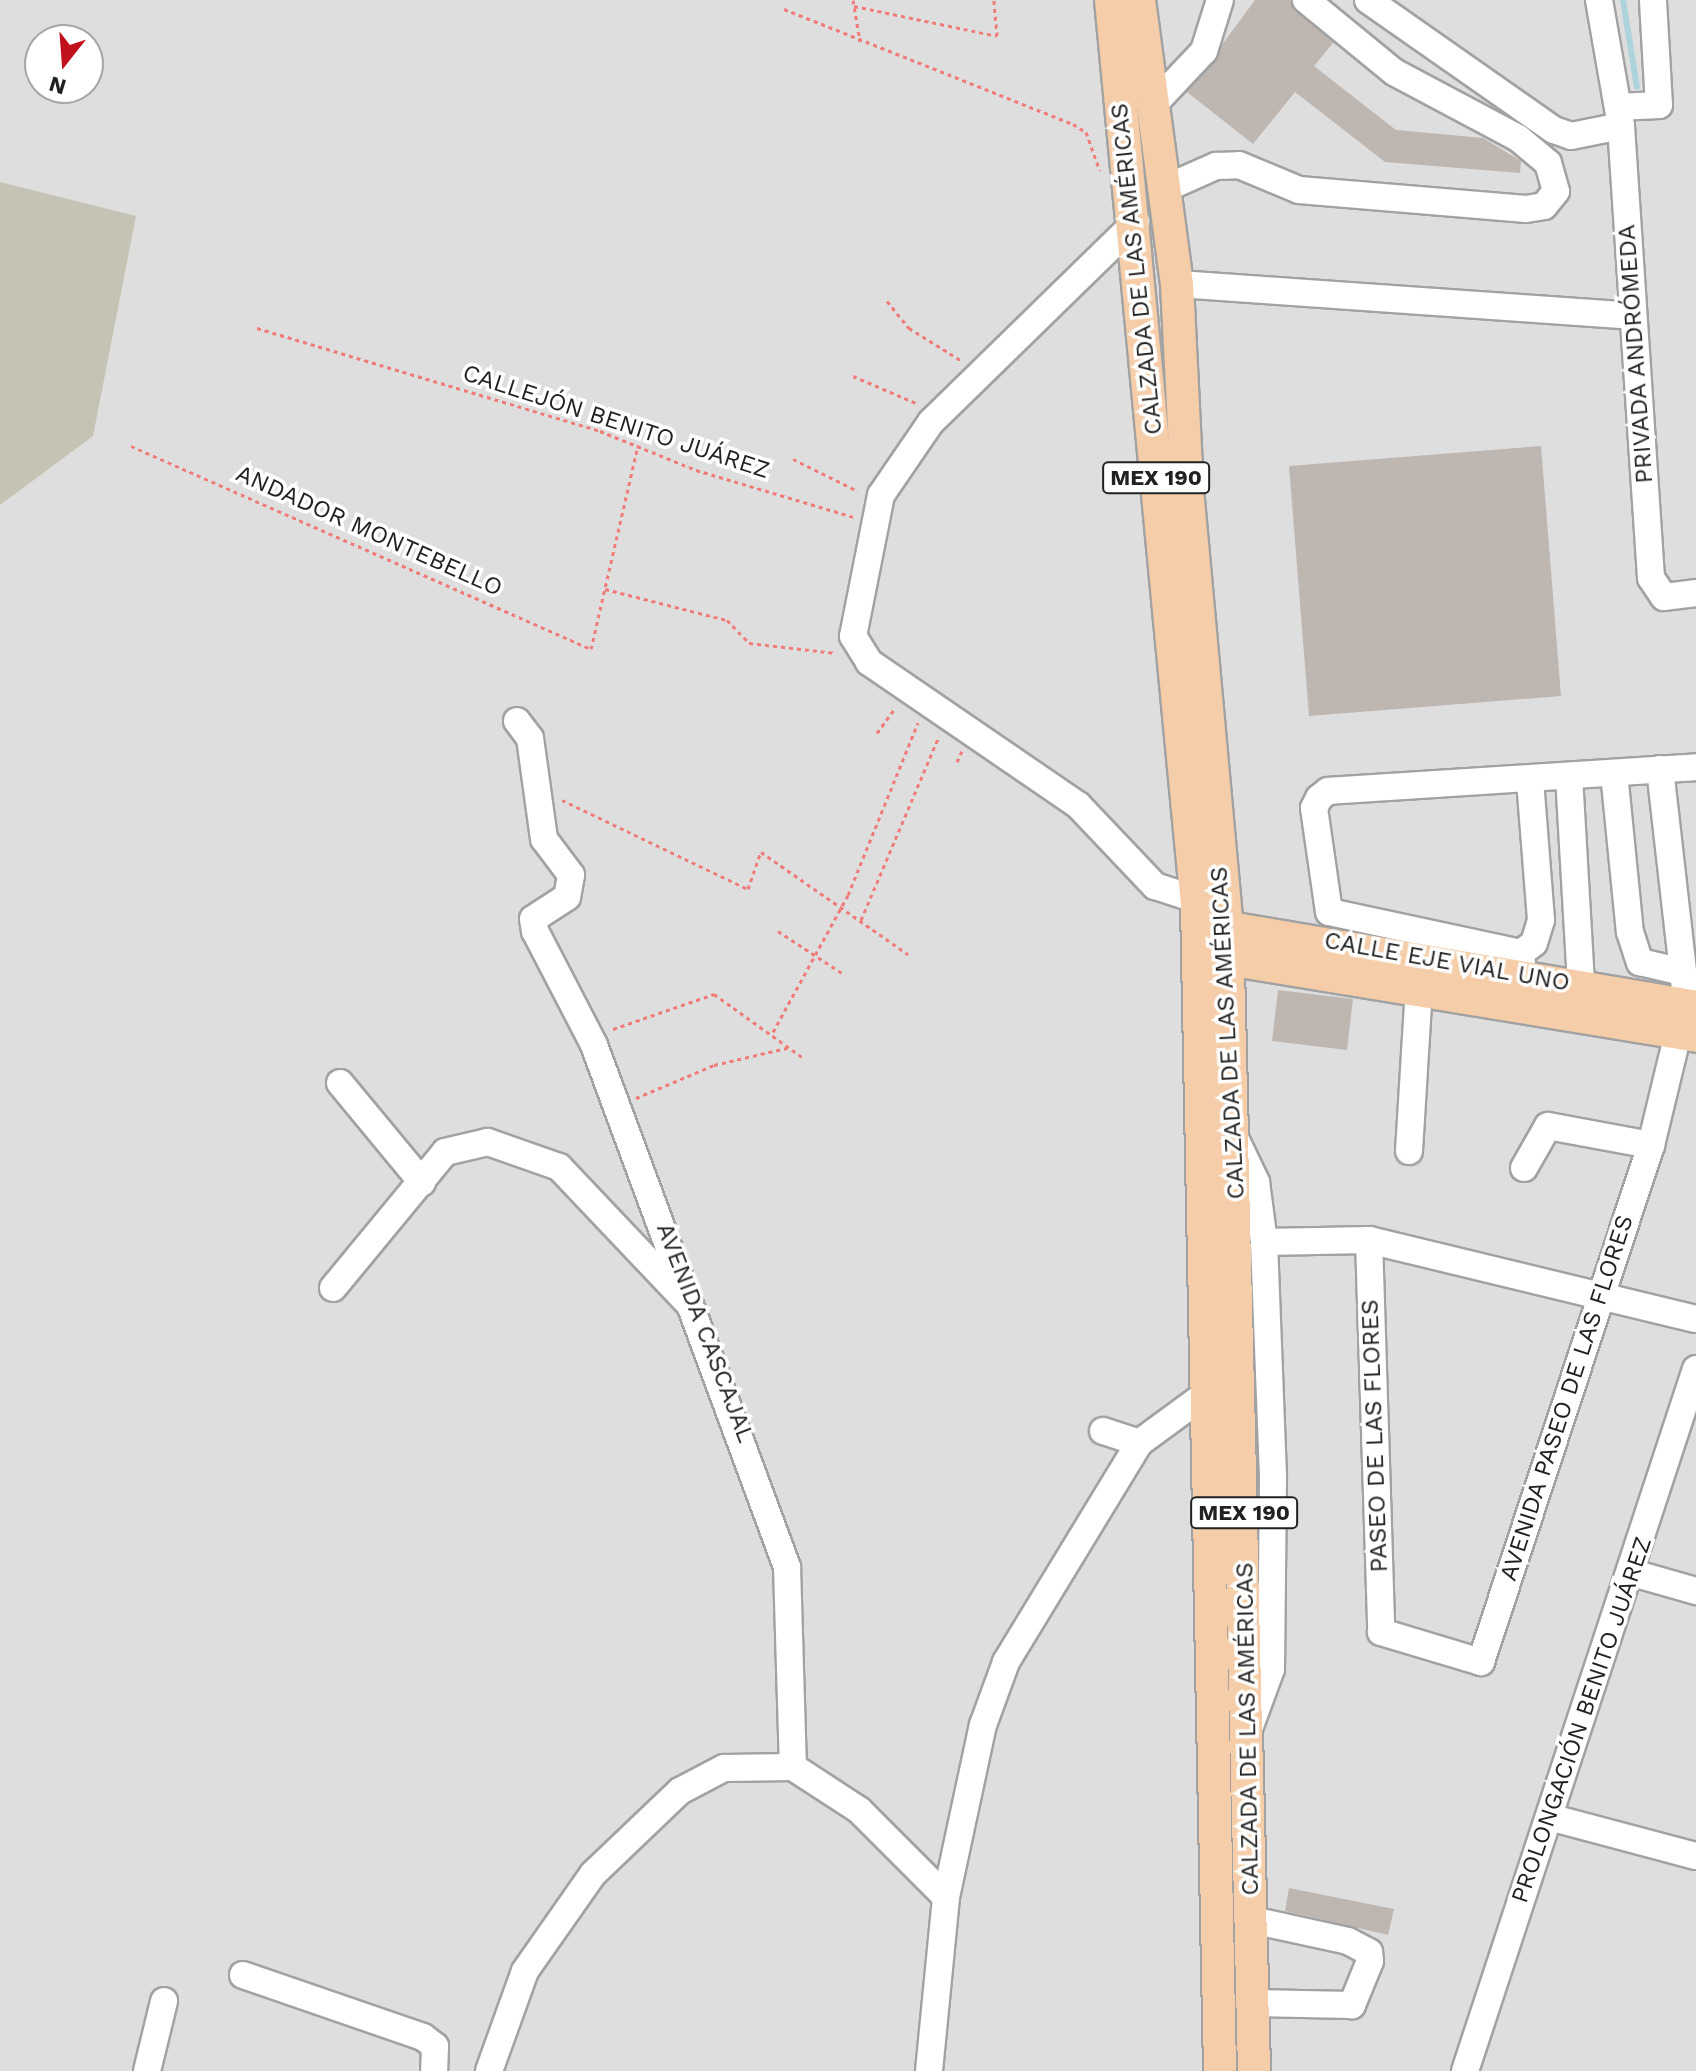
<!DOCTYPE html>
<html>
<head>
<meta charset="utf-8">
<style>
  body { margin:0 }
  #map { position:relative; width:1696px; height:2071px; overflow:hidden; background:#f0ede8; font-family:"Work Sans",sans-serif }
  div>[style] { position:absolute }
  .residential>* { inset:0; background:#dfdede }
  .construction>* { inset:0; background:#c5c3b4 }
  .stream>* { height:6px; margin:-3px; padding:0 3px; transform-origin:3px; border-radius:3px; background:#acd4da }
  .building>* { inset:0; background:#beb6b1 }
  .path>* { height:3px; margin-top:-1.5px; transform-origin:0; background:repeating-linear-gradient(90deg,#f07c79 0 4px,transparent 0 8px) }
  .roads { filter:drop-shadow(2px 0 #a2a2a2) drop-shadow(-2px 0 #a2a2a2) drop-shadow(0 2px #a2a2a2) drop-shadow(0 -2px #a2a2a2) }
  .minor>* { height:26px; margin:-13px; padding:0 13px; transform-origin:13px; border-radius:13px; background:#fff }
  .major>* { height:32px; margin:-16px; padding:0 16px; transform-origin:16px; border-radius:16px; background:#f5cda8 }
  span { translate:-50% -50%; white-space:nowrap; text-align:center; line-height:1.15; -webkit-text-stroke:7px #fff; paint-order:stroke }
  .shield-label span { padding:2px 6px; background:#fff; border:2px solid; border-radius:6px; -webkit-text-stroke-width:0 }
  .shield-label { font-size:22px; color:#212121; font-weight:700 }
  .street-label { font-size:24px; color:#212121 }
  .north { position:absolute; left:24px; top:24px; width:80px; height:80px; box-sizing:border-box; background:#fff; border:2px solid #a6a6a6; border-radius:50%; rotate:197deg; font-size:22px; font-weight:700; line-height:32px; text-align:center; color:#212121 }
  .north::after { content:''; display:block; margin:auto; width:28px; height:36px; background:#c20f1e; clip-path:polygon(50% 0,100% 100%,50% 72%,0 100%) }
</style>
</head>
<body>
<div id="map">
  <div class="residential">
    <i style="clip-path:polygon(evenodd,0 0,1696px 0,1696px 2071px,0 2071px,0 0,40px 40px,88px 40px,88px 88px,40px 88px,40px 40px)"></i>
  </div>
  <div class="construction">
    <i style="clip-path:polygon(0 182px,136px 216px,93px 436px,0 505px)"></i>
  </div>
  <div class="stream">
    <i style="left:1623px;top:0;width:88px;rotate:80.9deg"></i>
  </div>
  <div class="building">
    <i style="clip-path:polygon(1255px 0,1290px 0,1333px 43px,1314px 66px,1396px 130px,1483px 138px,1521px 161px,1520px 173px,1385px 162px,1295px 92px,1253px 144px,1187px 92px)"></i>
    <i style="clip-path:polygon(1541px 446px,1561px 696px,1309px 716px,1289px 466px)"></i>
    <i style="clip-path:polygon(1278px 990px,1353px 999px,1347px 1050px,1272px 1041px)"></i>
    <i style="clip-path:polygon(1289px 1888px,1394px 1909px,1388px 1935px,1285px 1911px)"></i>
  </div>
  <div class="path">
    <i style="left:853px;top:0;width:42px;rotate:80.3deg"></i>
    <i style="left:854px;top:6px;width:146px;rotate:11.8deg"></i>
    <i style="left:997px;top:36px;width:36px;rotate:-95deg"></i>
    <i style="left:784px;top:9px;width:311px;rotate:21.7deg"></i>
    <i style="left:1073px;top:124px;width:15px;rotate:32deg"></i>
    <i style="left:1086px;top:132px;width:41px;rotate:70.3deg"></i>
    <i style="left:887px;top:301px;width:35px;rotate:51deg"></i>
    <i style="left:909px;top:328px;width:62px;rotate:31.9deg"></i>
    <i style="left:257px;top:328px;width:358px;rotate:16.7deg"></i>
    <i style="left:600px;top:431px;width:104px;rotate:22.1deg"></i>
    <i style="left:696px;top:470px;width:165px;rotate:16.6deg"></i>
    <i style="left:853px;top:376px;width:69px;rotate:23.2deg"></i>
    <i style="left:131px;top:446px;width:503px;rotate:23.81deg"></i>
    <i style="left:591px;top:649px;width:209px;rotate:-77deg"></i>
    <i style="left:793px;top:459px;width:72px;rotate:26.2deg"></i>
    <i style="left:605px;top:589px;width:126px;rotate:14.3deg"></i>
    <i style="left:727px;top:620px;width:32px;rotate:46deg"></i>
    <i style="left:749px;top:643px;width:87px;rotate:6.6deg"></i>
    <i style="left:877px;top:733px;width:32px;rotate:-54deg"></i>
    <i style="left:957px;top:762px;width:12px;rotate:-66deg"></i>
    <i style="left:562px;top:800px;width:206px;rotate:25.6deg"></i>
    <i style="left:748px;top:889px;width:39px;rotate:-71deg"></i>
    <i style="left:761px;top:852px;width:179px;rotate:34.8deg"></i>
    <i style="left:861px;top:920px;width:200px;rotate:-67deg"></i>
    <i style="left:778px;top:931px;width:80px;rotate:33.3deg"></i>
    <i style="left:613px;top:1029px;width:107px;rotate:-19.1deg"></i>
    <i style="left:714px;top:994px;width:108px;rotate:35.6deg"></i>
    <i style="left:773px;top:1032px;width:156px;rotate:-61.3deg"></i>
    <i style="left:848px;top:895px;width:186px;rotate:-67.9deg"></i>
    <i style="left:636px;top:1098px;width:85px;rotate:-22.9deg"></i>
    <i style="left:714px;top:1065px;width:79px;rotate:-13.2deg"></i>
  </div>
  <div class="roads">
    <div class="minor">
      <i style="left:1368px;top:0;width:227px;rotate:35deg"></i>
      <i style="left:1554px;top:130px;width:18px;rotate:19deg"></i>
      <i style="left:1571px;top:136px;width:51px;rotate:-11.3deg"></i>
      <i style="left:1599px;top:0;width:128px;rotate:80.1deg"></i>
      <i style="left:1621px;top:126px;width:453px;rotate:86.2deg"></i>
      <i style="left:1651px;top:578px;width:23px;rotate:56deg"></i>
      <i style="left:1664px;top:597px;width:32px;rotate:-7deg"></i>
      <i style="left:1154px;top:104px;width:73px;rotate:-46.7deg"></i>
      <i style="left:1204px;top:51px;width:53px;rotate:-72.6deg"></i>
      <i style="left:1618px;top:107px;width:41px;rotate:-2.8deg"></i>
      <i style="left:1659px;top:105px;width:105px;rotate:-93.3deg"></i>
      <i style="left:1164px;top:189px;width:57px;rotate:-23.9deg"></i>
      <i style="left:1216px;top:166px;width:23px;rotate:-2deg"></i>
      <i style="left:1239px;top:165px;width:65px;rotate:22.6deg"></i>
      <i style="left:1299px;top:190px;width:228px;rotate:4.8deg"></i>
      <i style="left:1526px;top:209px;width:18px;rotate:-9deg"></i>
      <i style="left:1544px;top:206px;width:19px;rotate:-51deg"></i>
      <i style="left:1556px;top:191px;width:29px;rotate:-106deg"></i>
      <i style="left:1548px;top:163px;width:39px;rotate:-140deg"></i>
      <i style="left:1518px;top:138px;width:140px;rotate:-152deg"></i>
      <i style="left:1394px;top:72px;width:114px;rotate:-140.7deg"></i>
      <i style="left:1136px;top:222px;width:286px;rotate:135.7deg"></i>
      <i style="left:931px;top:422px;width:88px;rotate:124.4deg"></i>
      <i style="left:881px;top:495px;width:144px;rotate:101.2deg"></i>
      <i style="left:853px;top:636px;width:31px;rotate:58deg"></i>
      <i style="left:869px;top:662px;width:253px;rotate:34.4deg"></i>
      <i style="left:1078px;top:805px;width:112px;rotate:46.5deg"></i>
      <i style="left:1155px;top:886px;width:61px;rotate:18.1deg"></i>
      <i style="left:1177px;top:284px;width:457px;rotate:4deg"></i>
      <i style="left:517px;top:721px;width:21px;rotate:53deg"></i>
      <i style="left:530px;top:738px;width:102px;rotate:82.1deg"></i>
      <i style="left:544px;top:839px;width:45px;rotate:53.1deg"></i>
      <i style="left:571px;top:875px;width:22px;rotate:100deg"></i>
      <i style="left:567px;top:897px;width:40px;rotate:147.1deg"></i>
      <i style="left:533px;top:919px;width:12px;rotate:81deg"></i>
      <i style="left:535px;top:931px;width:128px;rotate:62.6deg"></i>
      <i style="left:594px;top:1045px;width:557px;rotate:69.71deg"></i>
      <i style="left:787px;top:1567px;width:200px;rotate:88.3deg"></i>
      <i style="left:1660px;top:769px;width:239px;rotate:83.5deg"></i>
      <i style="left:1614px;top:773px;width:160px;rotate:84.3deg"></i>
      <i style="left:1630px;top:932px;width:32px;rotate:72deg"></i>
      <i style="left:1640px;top:962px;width:44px;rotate:13.1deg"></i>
      <i style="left:1569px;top:776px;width:228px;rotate:86.7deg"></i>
      <i style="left:1521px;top:953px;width:16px;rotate:-38deg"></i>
      <i style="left:1534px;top:943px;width:24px;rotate:-73deg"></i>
      <i style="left:1541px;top:920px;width:140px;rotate:-94.5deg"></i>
      <i style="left:1523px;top:976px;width:23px;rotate:-95deg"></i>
      <i style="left:1521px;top:953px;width:196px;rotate:-167.9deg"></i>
      <i style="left:1329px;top:912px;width:105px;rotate:-98.2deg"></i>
      <i style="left:1314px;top:808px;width:11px;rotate:-63deg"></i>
      <i style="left:1319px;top:798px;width:11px;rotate:-38deg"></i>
      <i style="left:1328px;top:791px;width:369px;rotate:-3.7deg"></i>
      <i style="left:340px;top:1083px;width:129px;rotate:50.4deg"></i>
      <i style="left:1236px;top:1140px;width:47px;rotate:64.5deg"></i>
      <i style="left:1256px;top:1182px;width:61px;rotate:82.4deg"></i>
      <i style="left:1264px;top:1242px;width:237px;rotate:87.8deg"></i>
      <i style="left:1273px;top:1479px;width:190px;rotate:90.6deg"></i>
      <i style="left:1271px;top:1669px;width:61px;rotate:110.2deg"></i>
      <i style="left:1409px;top:1151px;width:164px;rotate:-86.5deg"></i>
      <i style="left:1524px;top:1168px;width:48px;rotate:-60.3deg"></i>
      <i style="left:1548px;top:1126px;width:105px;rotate:10.5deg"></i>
      <i style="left:1369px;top:1240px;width:392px;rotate:88.2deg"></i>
      <i style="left:1381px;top:1632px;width:104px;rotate:16.7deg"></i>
      <i style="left:1481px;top:1662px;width:544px;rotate:-71.8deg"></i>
      <i style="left:1651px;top:1145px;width:115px;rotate:-76.4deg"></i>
      <i style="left:1264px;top:1242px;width:105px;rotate:-1.1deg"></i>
      <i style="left:1369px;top:1240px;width:336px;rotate:13.6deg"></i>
      <i style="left:333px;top:1288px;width:176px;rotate:-50.5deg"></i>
      <i style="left:445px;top:1152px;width:44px;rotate:-13.1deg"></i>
      <i style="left:488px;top:1142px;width:75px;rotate:19.4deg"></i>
      <i style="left:559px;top:1167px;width:187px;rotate:46.5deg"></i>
      <i style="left:1103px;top:1431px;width:38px;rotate:18deg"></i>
      <i style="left:1633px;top:1573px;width:66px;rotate:15.9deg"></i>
      <i style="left:793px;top:1767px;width:79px;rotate:33.1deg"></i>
      <i style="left:859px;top:1810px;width:123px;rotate:45deg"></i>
      <i style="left:1549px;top:1817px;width:152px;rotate:14.9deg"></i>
      <i style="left:1252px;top:1920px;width:98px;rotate:12.3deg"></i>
      <i style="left:1348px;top:1941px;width:24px;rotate:28deg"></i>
      <i style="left:1369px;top:1952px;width:9px;rotate:84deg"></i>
      <i style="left:1370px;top:1961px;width:48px;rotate:112.2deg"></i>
      <i style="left:1352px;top:2005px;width:99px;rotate:-178.8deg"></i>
      <i style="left:243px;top:1975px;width:190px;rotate:19deg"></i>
      <i style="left:423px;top:2037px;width:15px;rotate:37deg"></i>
      <i style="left:435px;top:2046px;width:25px;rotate:92deg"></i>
      <i style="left:147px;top:2071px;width:72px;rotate:-76.3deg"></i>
      <i style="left:489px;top:2071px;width:106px;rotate:-70.2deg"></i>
      <i style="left:525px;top:1971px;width:118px;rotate:-55deg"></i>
      <i style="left:593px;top:1874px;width:120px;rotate:-43.7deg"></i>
      <i style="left:680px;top:1791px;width:50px;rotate:-27.6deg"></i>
      <i style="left:724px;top:1768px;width:69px;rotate:-0.8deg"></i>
      <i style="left:929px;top:2071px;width:175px;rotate:-84.4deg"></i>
      <i style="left:946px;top:1897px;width:176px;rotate:-77.9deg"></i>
      <i style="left:983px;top:1725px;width:67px;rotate:-69.9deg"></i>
      <i style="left:1006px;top:1662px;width:256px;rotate:-58.7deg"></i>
      <i style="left:1139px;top:1443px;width:83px;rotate:-36.2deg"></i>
      <i style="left:1465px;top:2071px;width:739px;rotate:-71.79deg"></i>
    </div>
    <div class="major">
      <i style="left:1111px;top:0;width:908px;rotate:84.57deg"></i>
      <i style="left:1197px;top:904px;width:1167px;rotate:88.87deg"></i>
      <i style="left:1139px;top:0;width:287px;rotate:82.4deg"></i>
      <i style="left:1177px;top:284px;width:205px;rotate:87.2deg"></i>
      <i style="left:1187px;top:489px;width:438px;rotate:84.8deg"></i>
      <i style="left:1227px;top:925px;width:1146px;rotate:88.65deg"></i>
      <i style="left:1206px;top:924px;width:497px;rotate:9.6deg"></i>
      <i style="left:1209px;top:956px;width:494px;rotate:9.3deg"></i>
    </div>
  </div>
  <div class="shield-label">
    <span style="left:1156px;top:478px">MEX 190</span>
    <span style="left:1244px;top:1513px">MEX 190</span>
  </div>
  <div class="street-label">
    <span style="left:1137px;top:269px;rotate:-96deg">CALZADA DE LAS AMÉRICAS</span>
    <span style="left:1636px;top:354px;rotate:-94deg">PRIVADA ANDRÓMEDA</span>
    <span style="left:616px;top:422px;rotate:18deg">CALLEJÓN BENITO JUÁREZ</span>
    <span style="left:369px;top:531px;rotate:24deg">ANDADOR MONTEBELLO</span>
    <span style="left:1447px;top:962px;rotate:10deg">CALLE EJE VIAL UNO</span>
    <span style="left:1228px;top:1033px;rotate:-93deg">CALZADA DE LAS AMÉRICAS</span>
    <span style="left:705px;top:1333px;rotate:69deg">AVENIDA CASCAJAL</span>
    <span style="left:1567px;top:1398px;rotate:-72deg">AVENIDA PASEO DE LAS FLORES</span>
    <span style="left:1375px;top:1436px;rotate:-92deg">PASEO DE LAS FLORES</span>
    <span style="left:1582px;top:1720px;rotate:-71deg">PROLONGACIÓN BENITO JUÁREZ</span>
    <span style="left:1248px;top:1729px;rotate:-91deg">CALZADA DE LAS AMÉRICAS</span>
  </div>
  <div class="north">N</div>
</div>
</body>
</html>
